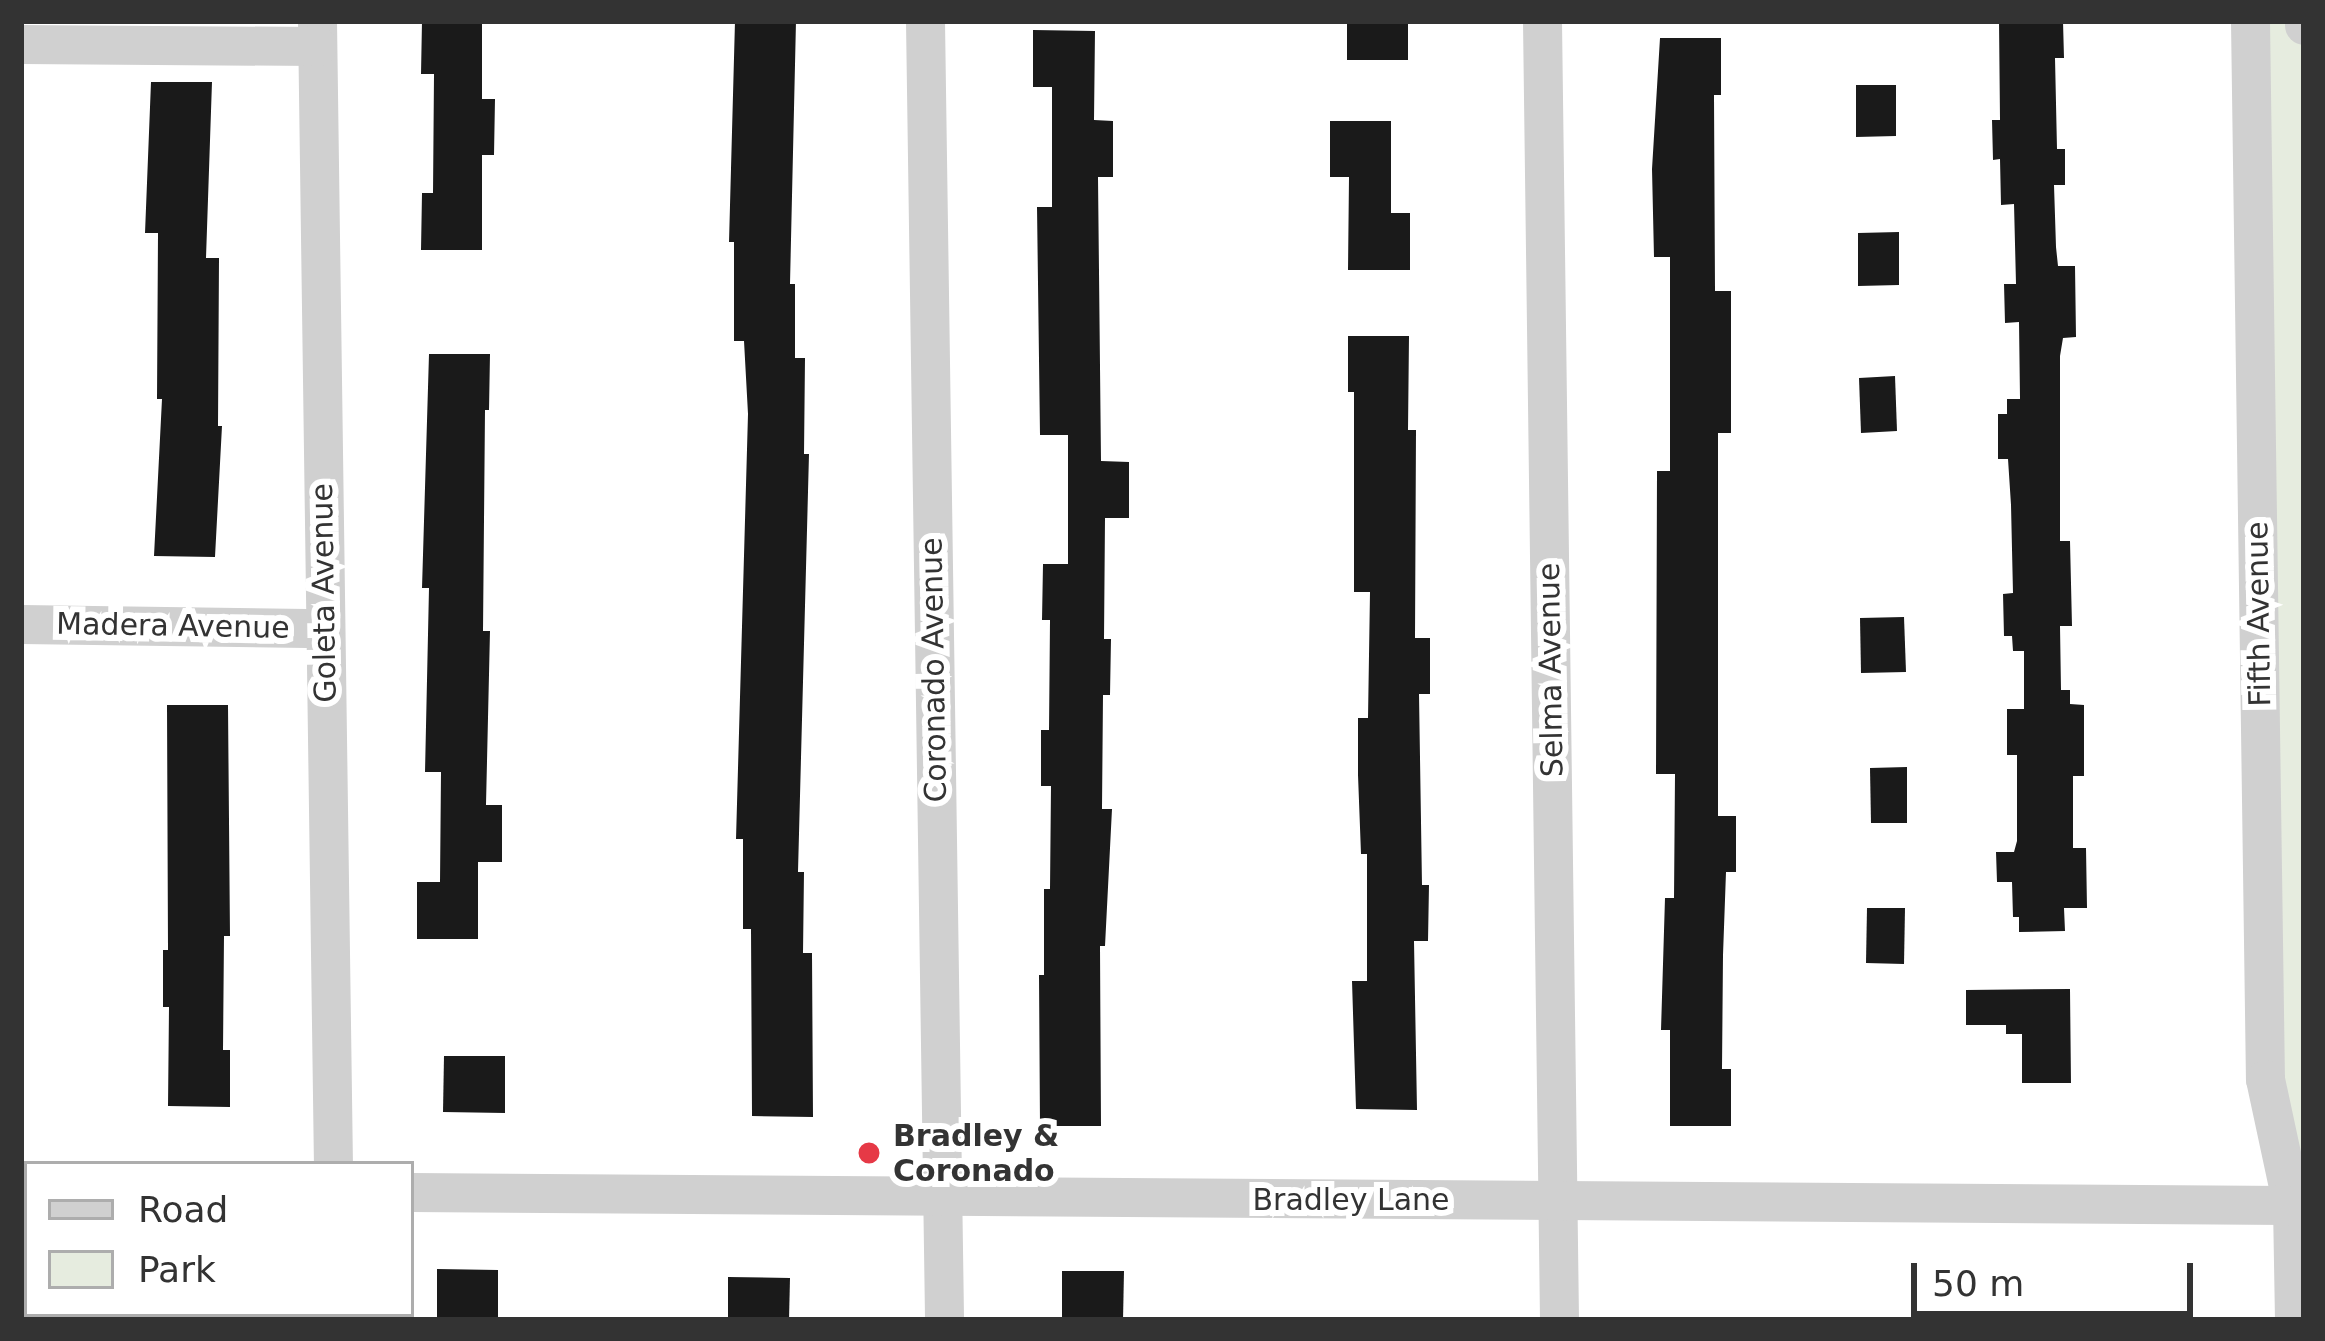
<!DOCTYPE html>
<html>
<head>
<meta charset="utf-8">
<style>
  body { margin:0 }
  #map { position:relative; width:2325px; height:1341px; overflow:hidden; background:#fff; font-family:"DejaVu Sans",sans-serif }
  div>[style] { position:absolute }
  .green>* { inset:0; background:#e6ecdf }
  .building>* { inset:0; background:#1a1a1a }
  .minor>* { height:39px; margin:-19.5px; padding:0 19.5px; transform-origin:19.5px; border-radius:19.5px; background:#d0d0d0 }
  .dots>* { width:33px; height:33px; translate:-50% -50%; box-sizing:border-box; border:6px solid #fff; border-radius:50% }
  span { translate:-50% -50%; white-space:nowrap; text-align:center; line-height:1.15; -webkit-text-stroke:12px #fff; paint-order:stroke }
  .street-label { font-size:30px; color:#333 }
  .poi-label { font-size:30px; color:#333; font-weight:700 }
  .left { translate:0 -50%; text-align:left }
  .frame { position:absolute; inset:0; border:24px solid #333; pointer-events:none }
  .legend { position:absolute; left:24px; top:1161px; width:390px; height:156px; box-sizing:border-box; background:#fff; border:3px solid #adadad; margin:0; padding:15px 21px; list-style:none; font-size:36px; color:#333 }
  .legend li { display:flex; align-items:center; gap:24px; height:60px }
  .legend b { width:60px; border:3px solid #adadad }
  .scale { position:absolute; left:1911px; top:1263px; width:282px; height:54px; box-sizing:border-box; border:6px solid #333; border-top:0; padding-left:15px; font-size:36px; line-height:42px; white-space:nowrap; color:#333; -webkit-text-stroke:9px #fff; paint-order:stroke }
</style>
</head>
<body>
<div id="map">
  <div class="green">
    <i style="clip-path:polygon(2250px 21px,2304px 21px,2304px 1146px,2292px 1205px,2265px 1079px)"></i>
  </div>
  <div class="building">
    <i style="clip-path:polygon(422px 21px,482px 21px,482px 99px,495px 99px,494px 155px,482px 155px,482px 250px,421px 250px,422px 193px,433px 193px,434px 74px,421px 74px)"></i>
    <i style="clip-path:polygon(735px 21px,796px 21px,790px 284px,795px 284px,795px 358px,805px 358px,804px 454px,809px 454px,798px 872px,804px 872px,803px 953px,812px 953px,813px 1117px,752px 1116px,751px 929px,743px 929px,743px 839px,736px 839px,748px 414px,744px 341px,734px 341px,734px 242px,729px 242px)"></i>
    <i style="clip-path:polygon(1347px 21px,1408px 21px,1408px 60px,1347px 60px)"></i>
    <i style="clip-path:polygon(1999px 21px,2063px 21px,2064px 58px,2055px 58px,2057px 149px,2065px 149px,2065px 185px,2054px 185px,2056px 247px,2058px 266px,2075px 266px,2076px 337px,2063px 338px,2060px 356px,2060px 541px,2070px 541px,2072px 626px,2060px 626px,2061px 690px,2070px 690px,2070px 704px,2084px 705px,2084px 776px,2073px 776px,2073px 848px,2086px 848px,2087px 908px,2064px 908px,2065px 931px,2019px 932px,2019px 917px,2013px 917px,2012px 882px,1997px 882px,1996px 852px,2014px 852px,2017px 841px,2017px 755px,2007px 755px,2007px 709px,2024px 709px,2024px 651px,2013px 651px,2012px 636px,2004px 636px,2003px 594px,2013px 593px,2011px 505px,2008px 459px,1998px 459px,1998px 414px,2007px 414px,2007px 399px,2020px 399px,2019px 322px,2005px 323px,2004px 284px,2016px 284px,2014px 204px,2001px 205px,2000px 159px,1993px 160px,1992px 120px,2000px 120px)"></i>
    <i style="clip-path:polygon(1033px 30px,1095px 31px,1094px 120px,1113px 121px,1113px 177px,1098px 177px,1101px 461px,1129px 462px,1129px 518px,1105px 518px,1104px 639px,1111px 639px,1110px 695px,1103px 695px,1102px 809px,1112px 809px,1105px 946px,1100px 946px,1101px 1126px,1040px 1126px,1039px 975px,1044px 975px,1044px 889px,1050px 889px,1051px 786px,1041px 786px,1041px 730px,1049px 730px,1050px 620px,1042px 620px,1043px 564px,1068px 564px,1068px 435px,1040px 435px,1037px 207px,1052px 207px,1052px 87px,1033px 87px)"></i>
    <i style="clip-path:polygon(1660px 38px,1721px 38px,1721px 95px,1714px 95px,1715px 291px,1731px 291px,1731px 433px,1718px 433px,1718px 816px,1736px 816px,1736px 872px,1726px 872px,1723px 955px,1722px 1069px,1731px 1069px,1731px 1126px,1670px 1126px,1670px 1030px,1661px 1030px,1665px 898px,1674px 898px,1675px 774px,1656px 774px,1657px 471px,1670px 471px,1670px 257px,1654px 257px,1652px 169px)"></i>
    <i style="clip-path:polygon(151px 82px,212px 82px,206px 258px,219px 258px,218px 426px,222px 426px,215px 557px,154px 556px,162px 399px,157px 399px,158px 233px,145px 233px)"></i>
    <i style="clip-path:polygon(1856px 85px,1896px 85px,1896px 136px,1856px 137px)"></i>
    <i style="clip-path:polygon(1330px 121px,1391px 121px,1391px 213px,1410px 213px,1410px 270px,1348px 270px,1349px 177px,1330px 177px)"></i>
    <i style="clip-path:polygon(1899px 232px,1899px 285px,1858px 286px,1858px 233px)"></i>
    <i style="clip-path:polygon(1348px 336px,1409px 336px,1408px 430px,1416px 430px,1415px 638px,1430px 638px,1430px 694px,1419px 694px,1422px 885px,1429px 885px,1428px 941px,1414px 941px,1417px 1110px,1356px 1109px,1352px 981px,1367px 981px,1367px 854px,1361px 854px,1358px 775px,1358px 718px,1368px 718px,1370px 592px,1354px 592px,1354px 392px,1348px 392px)"></i>
    <i style="clip-path:polygon(429px 354px,490px 354px,489px 410px,485px 410px,483px 631px,490px 631px,486px 805px,502px 805px,502px 862px,478px 862px,478px 939px,417px 939px,417px 882px,440px 882px,441px 772px,425px 772px,429px 588px,422px 588px)"></i>
    <i style="clip-path:polygon(1895px 376px,1897px 431px,1861px 433px,1859px 378px)"></i>
    <i style="clip-path:polygon(1904px 617px,1906px 672px,1861px 673px,1860px 618px)"></i>
    <i style="clip-path:polygon(167px 705px,228px 705px,230px 936px,224px 936px,223px 1050px,230px 1050px,230px 1107px,168px 1106px,169px 1007px,163px 1007px,163px 950px,168px 950px)"></i>
    <i style="clip-path:polygon(1907px 767px,1907px 823px,1871px 823px,1870px 768px)"></i>
    <i style="clip-path:polygon(1867px 908px,1905px 908px,1904px 964px,1866px 963px)"></i>
    <i style="clip-path:polygon(2070px 989px,2071px 1083px,2022px 1083px,2022px 1034px,2006px 1034px,2006px 1025px,1966px 1025px,1966px 990px)"></i>
    <i style="clip-path:polygon(444px 1056px,505px 1056px,505px 1113px,443px 1112px)"></i>
    <i style="clip-path:polygon(437px 1269px,498px 1270px,498px 1320px,437px 1320px)"></i>
    <i style="clip-path:polygon(1062px 1271px,1124px 1271px,1123px 1320px,1062px 1320px)"></i>
    <i style="clip-path:polygon(728px 1277px,790px 1278px,789px 1320px,728px 1320px)"></i>
  </div>
  <div class="minor">
    <i style="left:317px;top:21px;width:1143px;rotate:89.2deg"></i>
    <i style="left:925px;top:21px;width:1299px;rotate:89.16deg"></i>
    <i style="left:1542px;top:21px;width:1299px;rotate:89.25deg"></i>
    <i style="left:2250px;top:21px;width:1058px;rotate:89.19deg"></i>
    <i style="left:2265px;top:1079px;width:129px;rotate:77.9deg"></i>
    <i style="left:2292px;top:1205px;width:115px;rotate:89deg"></i>
    <i style="left:2304px;top:21px;width:4px;rotate:90deg"></i>
    <i style="left:21px;top:44px;width:296px;rotate:0.4deg"></i>
    <i style="left:21px;top:624px;width:303px;rotate:0.8deg"></i>
    <i style="left:21px;top:1190px;width:6px"></i>
    <i style="left:411px;top:1192px;width:1881px;rotate:0.4deg"></i>
    <i style="left:336px;top:1314px;width:6px;rotate:90deg"></i>
  </div>
  <div class="dots">
    <i style="left:869px;top:1153px;background:#e63946"></i>
  </div>
  <div class="street-label">
    <span style="left:324px;top:593px;rotate:-91deg">Goleta Avenue</span>
    <span style="left:2259px;top:614px;rotate:-91deg">Fifth Avenue</span>
    <span style="left:173px;top:626px;rotate:1deg">Madera Avenue</span>
    <span style="left:934px;top:670px;rotate:-91deg">Coronado Avenue</span>
    <span style="left:1551px;top:670px;rotate:-91deg">Selma Avenue</span>
    <span style="left:1351px;top:1200px">Bradley Lane</span>
  </div>
  <div class="poi-label">
    <span class="left" style="left:893px;top:1153px">Bradley &amp;<br>Coronado</span>
  </div>
  <div class="frame"></div>
  <ul class="legend">
  <li><b style="height:15px;background:#d0d0d0"></b>Road</li>
  <li><b style="height:33px;background:#e6ecdf"></b>Park</li>
  </ul>
  <div class="scale">50 m</div>
</div>
</body>
</html>
